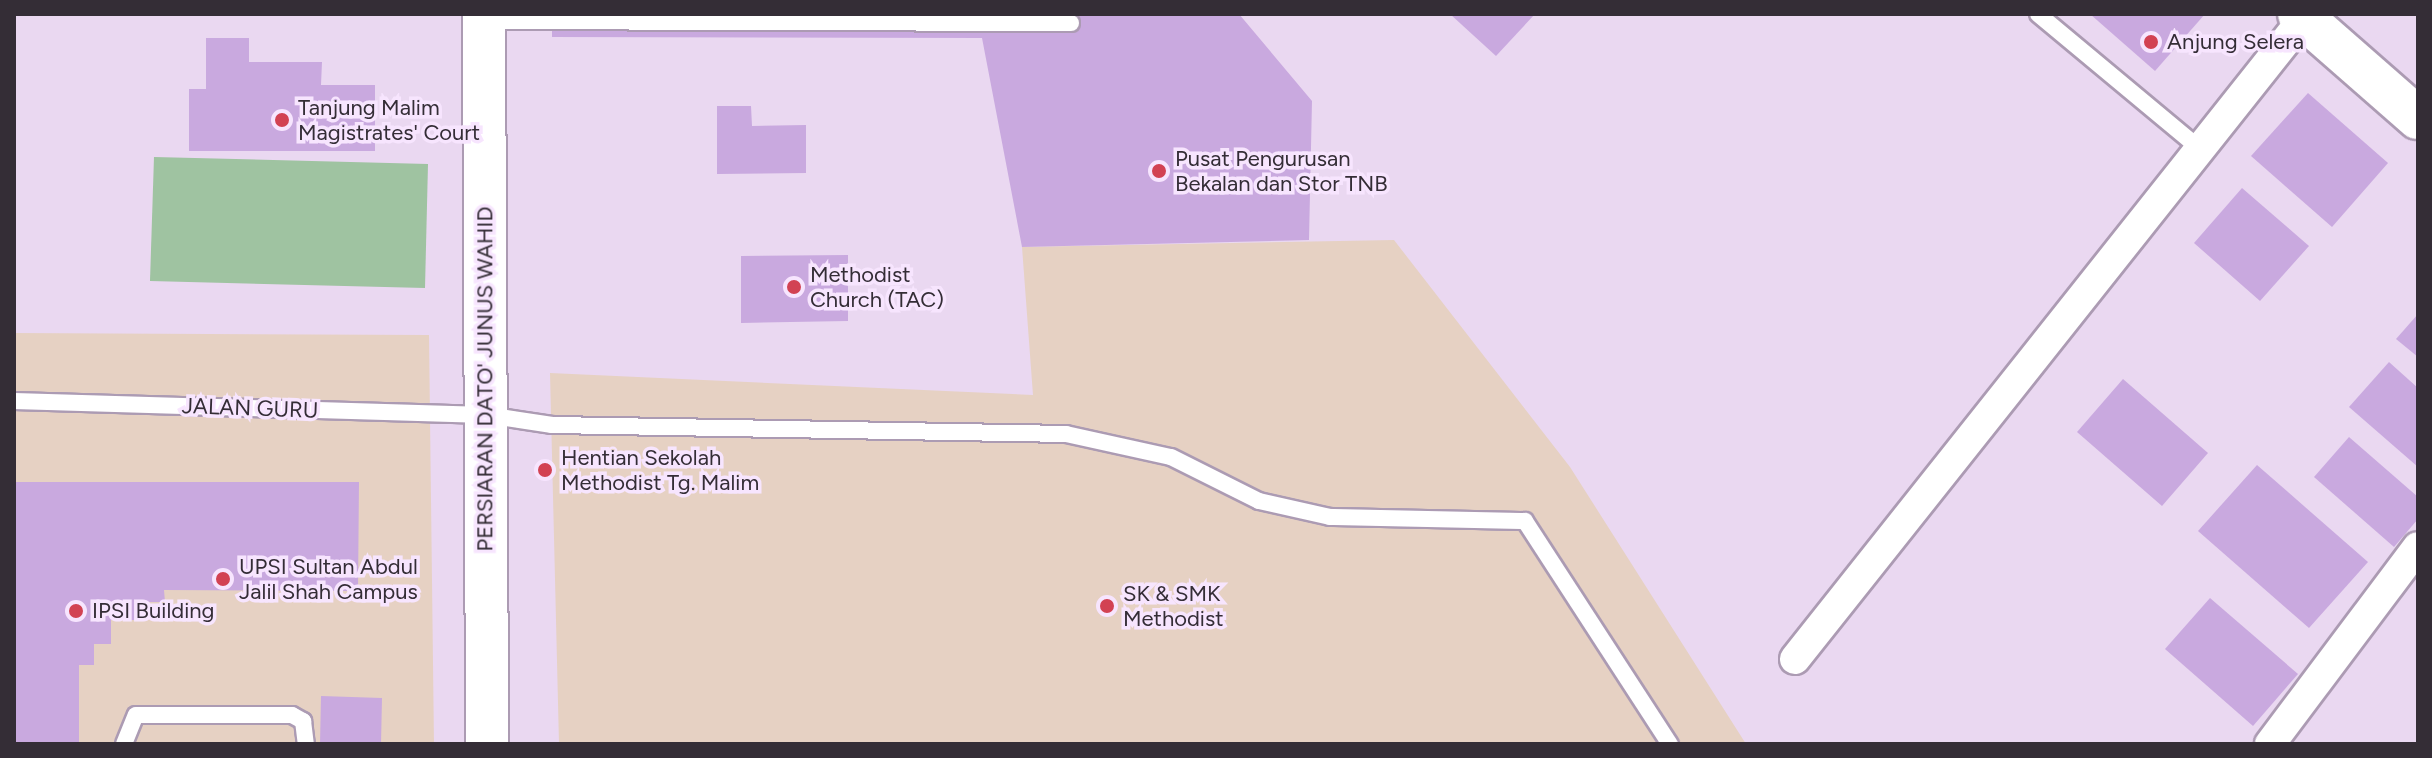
<!DOCTYPE html>
<html>
<head>
<meta charset="utf-8">
<style>
  body { margin:0 }
  #map { position:relative; width:2432px; height:758px; overflow:hidden; background:#ead8f1; font-family:Figtree,sans-serif }
  div>[style] { position:absolute }
  .education>* { inset:0; background:#e6d1c3 }
  .green>* { inset:0; background:#9fc3a1 }
  .building>* { inset:0; background:#c9a9df }
  .roads { filter:drop-shadow(2px 0 #ac9bb3) drop-shadow(-2px 0 #ac9bb3) drop-shadow(0 2px #ac9bb3) drop-shadow(0 -2px #ac9bb3) }
  .lane>* { height:16px; margin:-8px; padding:0 8px; transform-origin:8px; border-radius:8px; background:#fff }
  .street>* { height:30px; margin:-15px; padding:0 15px; transform-origin:15px; border-radius:15px; background:#fff }
  .secondary>* { height:42px; margin:-21px; padding:0 21px; transform-origin:21px; border-radius:21px; background:#fff }
  .dots>* { width:22px; height:22px; translate:-50% -50%; box-sizing:border-box; border:4px solid #f7e5fe; border-radius:50% }
  span { translate:-50% -50%; white-space:nowrap; text-align:center; line-height:1.15; -webkit-text-stroke:7px #f7e5fe; paint-order:stroke }
  .poi-label { font-size:22px; color:#342d36 }
  .left { translate:0 -50%; text-align:left }
  .street-label { font-size:22px; color:#342d36 }
  .frame { position:absolute; inset:0; border:16px solid #342d36; pointer-events:none }
</style>
</head>
<body>
<div id="map">
  <div class="education">
    <i style="clip-path:polygon(1394px 240px,1570px 467px,1746px 744px,559px 744px,550px 373px,1033px 395px,1022px 247px)"></i>
    <i style="clip-path:polygon(14px 333px,429px 335px,434px 744px,14px 744px)"></i>
  </div>
  <div class="green">
    <i style="clip-path:polygon(154px 157px,428px 164px,425px 288px,150px 281px)"></i>
  </div>
  <div class="building">
    <i style="clip-path:polygon(552px 14px,1239px 14px,1312px 101px,1309px 240px,1022px 247px,982px 38px,552px 37px)"></i>
    <i style="clip-path:polygon(1450px 14px,1535px 14px,1496px 56px)"></i>
    <i style="clip-path:polygon(2090px 14px,2205px 14px,2155px 71px)"></i>
    <i style="clip-path:polygon(206px 38px,249px 38px,249px 62px,322px 62px,321px 85px,375px 85px,375px 151px,189px 151px,189px 89px,206px 89px)"></i>
    <i style="clip-path:polygon(2308px 93px,2388px 163px,2332px 227px,2251px 156px)"></i>
    <i style="clip-path:polygon(717px 106px,751px 106px,752px 126px,806px 125px,806px 173px,717px 174px)"></i>
    <i style="clip-path:polygon(2242px 188px,2309px 246px,2260px 301px,2194px 243px)"></i>
    <i style="clip-path:polygon(848px 255px,848px 321px,741px 323px,741px 256px)"></i>
    <i style="clip-path:polygon(2418px 314px,2418px 357px,2396px 339px)"></i>
    <i style="clip-path:polygon(2389px 362px,2418px 388px,2418px 467px,2349px 407px)"></i>
    <i style="clip-path:polygon(2123px 379px,2208px 453px,2162px 506px,2077px 432px)"></i>
    <i style="clip-path:polygon(2349px 437px,2418px 497px,2418px 519px,2394px 547px,2314px 477px)"></i>
    <i style="clip-path:polygon(2257px 465px,2368px 562px,2309px 628px,2198px 531px)"></i>
    <i style="clip-path:polygon(14px 482px,359px 482px,358px 591px,164px 590px,165px 602px,138px 602px,137px 620px,111px 620px,111px 644px,94px 644px,94px 665px,79px 665px,79px 744px,14px 744px)"></i>
    <i style="clip-path:polygon(2210px 598px,2298px 674px,2253px 726px,2165px 649px)"></i>
    <i style="clip-path:polygon(321px 696px,382px 698px,381px 744px,320px 744px)"></i>
  </div>
  <div class="roads">
    <div class="lane">
      <i style="left:2038px;top:14px;width:212px;rotate:39.8deg"></i>
      <i style="left:485px;top:21px;width:586px;rotate:0.2deg"></i>
      <i style="left:14px;top:401px;width:472px;rotate:1.7deg"></i>
      <i style="left:486px;top:415px;width:67px;rotate:8.6deg"></i>
      <i style="left:552px;top:425px;width:514px;rotate:1deg"></i>
      <i style="left:1066px;top:434px;width:107px;rotate:12.4deg"></i>
      <i style="left:1171px;top:457px;width:98px;rotate:26.6deg"></i>
      <i style="left:1259px;top:501px;width:73px;rotate:12.7deg"></i>
      <i style="left:1330px;top:517px;width:195px;rotate:1.2deg"></i>
      <i style="left:1525px;top:521px;width:266px;rotate:57deg"></i>
      <i style="left:124px;top:744px;width:31px;rotate:-68deg"></i>
      <i style="left:136px;top:715px;width:156px"></i>
      <i style="left:292px;top:715px;width:13px;rotate:29deg"></i>
      <i style="left:303px;top:721px;width:23px;rotate:83deg"></i>
    </div>
    <div class="street">
      <i style="left:1795px;top:659px;width:819px;rotate:-51.55deg"></i>
      <i style="left:2270px;top:744px;width:246px;rotate:-53.1deg"></i>
    </div>
    <div class="secondary">
      <i style="left:484px;top:14px;width:730px;rotate:89.76deg"></i>
      <i style="left:2299px;top:14px;width:158px;rotate:41.2deg"></i>
    </div>
  </div>
  <div class="dots">
    <i style="left:2151px;top:42px;background:#d24253"></i>
    <i style="left:282px;top:120px;background:#d24253"></i>
    <i style="left:1159px;top:171px;background:#d24253"></i>
    <i style="left:794px;top:287px;background:#d24253"></i>
    <i style="left:545px;top:470px;background:#d24253"></i>
    <i style="left:223px;top:579px;background:#d24253"></i>
    <i style="left:1107px;top:606px;background:#d24253"></i>
    <i style="left:76px;top:611px;background:#d24253"></i>
  </div>
  <div class="poi-label">
    <span class="left" style="left:2167px;top:42px">Anjung Selera</span>
    <span class="left" style="left:298px;top:120px">Tanjung Malim<br>Magistrates' Court</span>
    <span class="left" style="left:1175px;top:171px">Pusat Pengurusan<br>Bekalan dan Stor TNB</span>
    <span class="left" style="left:810px;top:287px">Methodist<br>Church (TAC)</span>
    <span class="left" style="left:561px;top:470px">Hentian Sekolah<br>Methodist Tg. Malim</span>
    <span class="left" style="left:239px;top:579px">UPSI Sultan Abdul<br>Jalil Shah Campus</span>
    <span class="left" style="left:1123px;top:606px">SK &amp; SMK<br>Methodist</span>
    <span class="left" style="left:92px;top:611px">IPSI Building</span>
  </div>
  <div class="street-label">
    <span style="left:485px;top:379px;rotate:-90deg">PERSIARAN DATO' JUNUS WAHID</span>
    <span style="left:250px;top:408px;rotate:2deg">JALAN GURU</span>
  </div>
  <div class="frame"></div>
</div>
</body>
</html>
